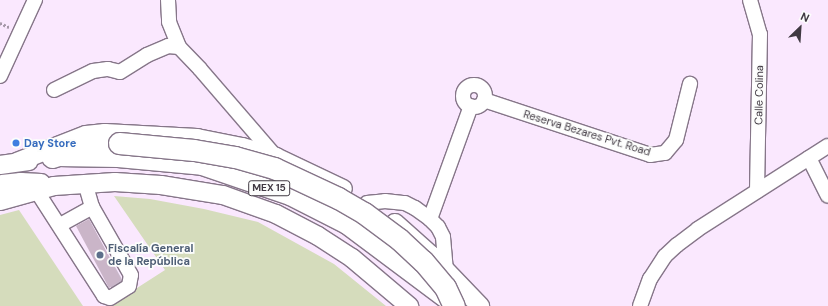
<!DOCTYPE html>
<html>
<head>
<meta charset="utf-8">
<style>
  body { margin:0 }
  #map { position:relative; width:828px; height:306px; overflow:hidden; background:#fae8fe; font-family:"DM Sans",sans-serif }
  div>[style] { position:absolute }
  .green>* { inset:0; background:#d5dcbc }
  .shadow>* { inset:0; background:#0003 }
  .building>* { inset:0; background:#cab5c8 }
  .path>* { height:2.5px; margin-top:-1.25px; transform-origin:0; background:repeating-linear-gradient(90deg,#a598a8 0 2px,transparent 0 4px) }
  .roads { filter:drop-shadow(1px 0 #867689) drop-shadow(-1px 0 #867689) drop-shadow(0 1px #867689) drop-shadow(0 -1px #867689) }
  .minor>* { height:14px; margin:-7px; padding:0 7px; transform-origin:7px; border-radius:7px; background:#fff }
  .minor>.ring { margin:-7px; padding:0; box-sizing:content-box; background:none; border:14px solid #fff; border-radius:50% }
  .major>* { height:18px; margin:-9px; padding:0 9px; transform-origin:9px; border-radius:9px; background:#fff }
  .highway>* { height:21px; margin:-10.5px; padding:0 10.5px; transform-origin:10.5px; border-radius:10.5px; background:#fff }
  .bridges { filter:drop-shadow(1px 0 #867689) drop-shadow(-1px 0 #867689) drop-shadow(0 1px #867689) drop-shadow(0 -1px #867689) }
  .highway-bridge>* { height:21px; margin:-10.5px; padding:0 10.5px; transform-origin:10.5px; border-radius:10.5px; background:#fff }
  .dots>* { width:11px; height:11px; translate:-50% -50%; box-sizing:border-box; border:2px solid #fcfdfc; border-radius:50% }
  span { translate:-50% -50%; white-space:nowrap; text-align:center; line-height:1.15; -webkit-text-stroke:3.5px #fcfdfc; paint-order:stroke }
  .shield-label span { padding:1px 3px; background:#fcfdfc; border:1px solid; border-radius:3px; -webkit-text-stroke-width:0 }
  .shield-label { font-size:10px; color:#403942; font-weight:700 }
  .street-label { font-size:11px; color:#403942 }
  .shop-label { font-size:11px; color:#366cbe; font-weight:700 }
  .left { translate:0 -50%; text-align:left }
  .service-label { font-size:11px; color:#4e5e75; font-weight:700 }
  .north { position:absolute; left:780px; top:8px; width:40px; height:40px; -webkit-text-stroke:3px #fcfdfc; paint-order:stroke; rotate:25deg; font-size:11px; font-weight:700; line-height:16px; text-align:center; color:#403942 }
  .north::after { content:''; display:block; margin:auto; width:14px; height:18px; background:#403942; clip-path:polygon(50% 0,100% 100%,50% 72%,0 100%) }
</style>
</head>
<body>
<div id="map">
  <div class="green">
    <i style="clip-path:polygon(114px 196px,150px 199px,204px 209px,258px 222px,334px 264px,386px 306px,109px 306px,165px 270px)"></i>
    <i style="clip-path:polygon(19px 210px,83px 306px,0 306px,0 215px)"></i>
  </div>
  <div class="shadow">
    <i style="clip-path:polygon(89px 220px,124px 283px,113px 291px,77px 226px)"></i>
  </div>
  <div class="building">
    <i style="clip-path:polygon(89px 219px,121px 280px,109px 288px,76px 226px)"></i>
  </div>
  <div class="path">
    <i style="left:0;top:23px;width:10px;rotate:24deg"></i>
  </div>
  <div class="roads">
    <div class="minor">
      <i style="left:168px;top:0;width:22px;rotate:87deg"></i>
      <i style="left:169px;top:22px;width:27px;rotate:68deg"></i>
      <i style="left:179px;top:47px;width:30px;rotate:46deg"></i>
      <i style="left:200px;top:69px;width:116px;rotate:49.2deg"></i>
      <i style="left:750px;top:0;width:35px;rotate:74deg"></i>
      <i style="left:760px;top:34px;width:157px;rotate:91.1deg"></i>
      <i style="left:0;top:76px;width:84px;rotate:-65.3deg"></i>
      <i class="ring" style="left:463px;top:85px;width:8px;height:8px"></i>
      <i style="left:54px;top:90px;width:43px;rotate:-26deg"></i>
      <i style="left:93px;top:71px;width:15px;rotate:-8deg"></i>
      <i style="left:108px;top:69px;width:12px;rotate:14deg"></i>
      <i style="left:120px;top:72px;width:32px;rotate:-32deg"></i>
      <i style="left:147px;top:55px;width:23px;rotate:-23deg"></i>
      <i style="left:168px;top:46px;width:11px;rotate:5deg"></i>
      <i style="left:484px;top:100px;width:175px;rotate:18.3deg"></i>
      <i style="left:650px;top:155px;width:15px;rotate:-8deg"></i>
      <i style="left:665px;top:153px;width:17px;rotate:-50deg"></i>
      <i style="left:676px;top:140px;width:58px;rotate:-76deg"></i>
      <i style="left:809px;top:158px;width:42px;rotate:63.4deg"></i>
      <i style="left:36px;top:190px;width:126px;rotate:57.3deg"></i>
      <i style="left:104px;top:296px;width:6px;rotate:18deg"></i>
      <i style="left:110px;top:298px;width:22px;rotate:-32deg"></i>
      <i style="left:129px;top:286px;width:11px;rotate:-80deg"></i>
      <i style="left:131px;top:275px;width:78px;rotate:-119.8deg"></i>
      <i style="left:92px;top:207px;width:25px;rotate:-106deg"></i>
      <i style="left:367px;top:203px;width:18px;rotate:-6deg"></i>
      <i style="left:385px;top:201px;width:20px;rotate:6deg"></i>
      <i style="left:405px;top:203px;width:11px;rotate:27deg"></i>
      <i style="left:415px;top:208px;width:19px;rotate:36deg"></i>
      <i style="left:430px;top:219px;width:11px;rotate:45deg"></i>
      <i style="left:438px;top:227px;width:11px;rotate:63deg"></i>
      <i style="left:443px;top:237px;width:33px;rotate:85deg"></i>
      <i style="left:430px;top:219px;width:120px;rotate:-70.1deg"></i>
      <i style="left:60px;top:225px;width:37px;rotate:-29deg"></i>
      <i style="left:640px;top:306px;width:29px;rotate:-70deg"></i>
      <i style="left:650px;top:279px;width:27px;rotate:-57deg"></i>
      <i style="left:665px;top:256px;width:16px;rotate:-43deg"></i>
      <i style="left:677px;top:245px;width:26px;rotate:-37deg"></i>
      <i style="left:698px;top:229px;width:154px;rotate:-32.6deg"></i>
    </div>
    <div class="major">
      <i style="left:58px;top:157px;width:60px;rotate:1deg"></i>
      <i style="left:118px;top:158px;width:84px;rotate:5.4deg"></i>
      <i style="left:202px;top:166px;width:93px;rotate:18.8deg"></i>
      <i style="left:290px;top:196px;width:64px;rotate:27deg"></i>
      <i style="left:347px;top:225px;width:134px;rotate:36.8deg"></i>
      <i style="left:17px;top:162px;width:74px;rotate:-21.4deg"></i>
      <i style="left:86px;top:135px;width:19px;rotate:-6deg"></i>
      <i style="left:105px;top:133px;width:92px;rotate:3.1deg"></i>
      <i style="left:197px;top:138px;width:46px;rotate:11.3deg"></i>
      <i style="left:242px;top:147px;width:35px;rotate:16deg"></i>
      <i style="left:276px;top:157px;width:74px;rotate:25.5deg"></i>
      <i style="left:0;top:165px;width:29px;rotate:-8deg"></i>
      <i style="left:2px;top:184px;width:19px;rotate:-6deg"></i>
      <i style="left:21px;top:182px;width:20px;rotate:3deg"></i>
      <i style="left:0;top:201px;width:56px;rotate:-15.5deg"></i>
      <i style="left:54px;top:186px;width:61px;rotate:-3.8deg"></i>
      <i style="left:115px;top:182px;width:46px;rotate:3.7deg"></i>
      <i style="left:161px;top:185px;width:63px;rotate:9.2deg"></i>
      <i style="left:223px;top:195px;width:56px;rotate:19.7deg"></i>
      <i style="left:276px;top:214px;width:47px;rotate:27.6deg"></i>
      <i style="left:318px;top:236px;width:40px;rotate:32.9deg"></i>
      <i style="left:352px;top:258px;width:75px;rotate:40.1deg"></i>
      <i style="left:395px;top:223px;width:48px;rotate:41.6deg"></i>
      <i style="left:431px;top:255px;width:71px;rotate:46.1deg"></i>
    </div>
    <div class="highway">
      <i style="left:52px;top:157px;width:32px;rotate:-18deg"></i>
      <i style="left:82px;top:147px;width:37px;rotate:-6deg"></i>
    </div>
  </div>
  <div class="bridges">
    <div class="highway-bridge">
      <i style="left:119px;top:143px;width:75px;rotate:5.3deg"></i>
      <i style="left:194px;top:150px;width:42px;rotate:9.7deg"></i>
      <i style="left:235px;top:157px;width:41px;rotate:15.8deg"></i>
      <i style="left:274px;top:168px;width:71px;rotate:25.1deg"></i>
      <i style="left:338px;top:198px;width:30px;rotate:30deg"></i>
      <i style="left:364px;top:213px;width:44px;rotate:36.6deg"></i>
      <i style="left:399px;top:239px;width:33px;rotate:43deg"></i>
      <i style="left:423px;top:261px;width:34px;rotate:50deg"></i>
      <i style="left:445px;top:287px;width:21px;rotate:65deg"></i>
    </div>
  </div>
  <div class="dots">
    <i style="left:16px;top:143px;background:#3f7fe0"></i>
    <i style="left:100px;top:255px;background:#5c6f8a"></i>
  </div>
  <div class="shield-label">
    <span style="left:269px;top:188px">MEX 15</span>
  </div>
  <div class="street-label">
    <span style="left:759px;top:95px;rotate:-89deg">Calle Colina</span>
    <span style="left:587px;top:133px;rotate:17deg">Reserva Bezares Pvt. Road</span>
  </div>
  <div class="shop-label">
    <span class="left" style="left:24px;top:143px">Day Store</span>
  </div>
  <div class="service-label">
    <span class="left" style="left:108px;top:255px">Fiscalía General<br>de la República</span>
  </div>
  <div class="north">N</div>
</div>
</body>
</html>
